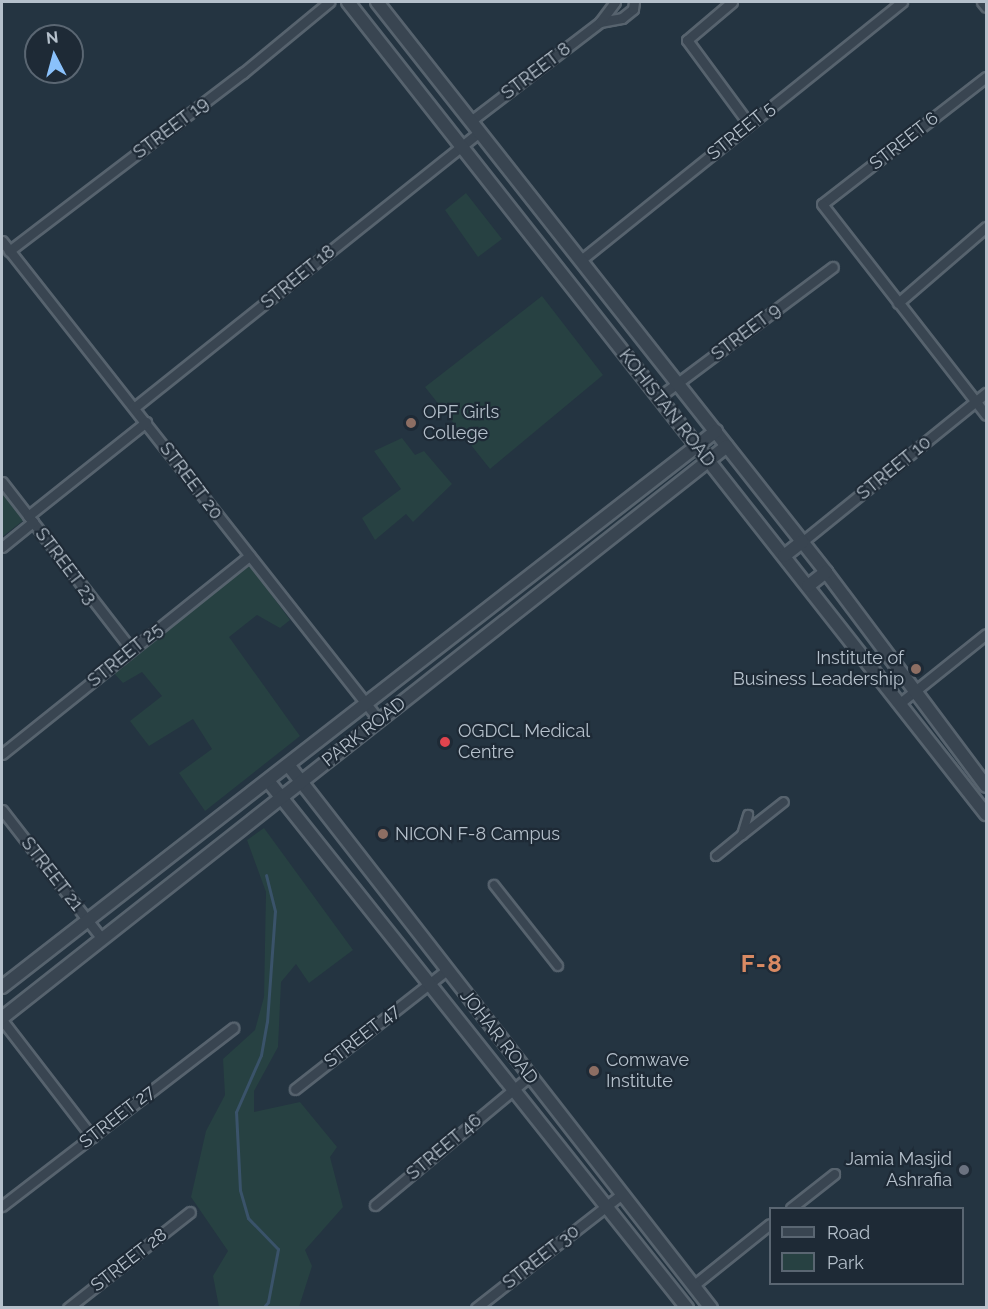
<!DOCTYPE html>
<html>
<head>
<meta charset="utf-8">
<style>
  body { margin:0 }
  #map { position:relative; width:988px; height:1309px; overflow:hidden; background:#243441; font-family:Raleway,sans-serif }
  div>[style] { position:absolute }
  .green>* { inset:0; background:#274142 }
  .stream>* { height:3px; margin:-1.5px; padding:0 1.5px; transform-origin:1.5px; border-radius:1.5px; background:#3a536a }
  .roads { filter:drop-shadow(2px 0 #57636e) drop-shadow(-2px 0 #57636e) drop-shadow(0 2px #57636e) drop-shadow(0 -2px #57636e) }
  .pedestrian>* { height:8px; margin:-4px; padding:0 4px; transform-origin:4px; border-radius:4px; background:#394551 }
  .minor>* { height:9px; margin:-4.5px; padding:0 4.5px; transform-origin:4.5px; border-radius:4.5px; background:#394551 }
  .tertiary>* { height:12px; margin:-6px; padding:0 6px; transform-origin:6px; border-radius:6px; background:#394551 }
  .dots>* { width:16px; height:16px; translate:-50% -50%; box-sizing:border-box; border:3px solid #1e2a36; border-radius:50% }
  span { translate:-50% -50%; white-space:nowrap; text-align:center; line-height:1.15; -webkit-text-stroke:4.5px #1e2a36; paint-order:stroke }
  .street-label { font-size:18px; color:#b5c0cb }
  .poi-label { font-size:18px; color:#b5c0cb }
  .left { translate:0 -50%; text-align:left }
  .right { translate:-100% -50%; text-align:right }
  .district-label { font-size:24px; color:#d98a63; font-weight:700; letter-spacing:1.5px }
  .frame { position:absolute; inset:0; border:3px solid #b5c0cb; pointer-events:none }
  .legend { position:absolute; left:769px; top:1207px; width:195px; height:78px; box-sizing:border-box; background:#1e2a36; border:2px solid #5a6672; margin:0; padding:8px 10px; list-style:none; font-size:18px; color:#b5c0cb }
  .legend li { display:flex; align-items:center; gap:12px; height:30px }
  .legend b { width:30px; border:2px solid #5a6672 }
  .north { position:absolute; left:24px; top:24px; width:60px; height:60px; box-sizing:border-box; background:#1e2a36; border:2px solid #5a6672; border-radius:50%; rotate:354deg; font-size:16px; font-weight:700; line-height:24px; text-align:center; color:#b5c0cb }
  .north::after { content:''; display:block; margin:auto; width:21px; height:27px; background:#8ac1fb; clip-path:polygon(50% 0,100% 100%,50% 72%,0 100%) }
</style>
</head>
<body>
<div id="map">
  <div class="green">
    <i style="clip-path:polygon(466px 193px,502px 239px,478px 257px,445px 210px)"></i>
    <i style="clip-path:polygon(542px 296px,603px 375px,490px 469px,425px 387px)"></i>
    <i style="clip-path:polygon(402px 438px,415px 455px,424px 451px,452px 484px,413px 522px,406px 514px,375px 540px,362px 518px,401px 489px,374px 451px)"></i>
    <i style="clip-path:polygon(2px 491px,25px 519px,2px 537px)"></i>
    <i style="clip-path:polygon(249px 564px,290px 620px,280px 628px,257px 615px,229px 637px,300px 736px,205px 811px,179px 773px,212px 749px,193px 719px,149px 746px,130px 721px,162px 696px,142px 672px,123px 683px,111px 670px)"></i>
    <i style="clip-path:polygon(264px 828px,353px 950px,309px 983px,296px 964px,281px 982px,278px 1047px,254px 1091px,254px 1112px,300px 1102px,337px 1147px,330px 1157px,343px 1207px,305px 1250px,312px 1266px,299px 1307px,219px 1307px,213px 1276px,228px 1251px,191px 1197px,206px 1131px,225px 1095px,223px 1059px,255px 1030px,264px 997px,266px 892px,247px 840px)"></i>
  </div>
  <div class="stream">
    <i style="left:263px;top:1308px;width:8px;rotate:-50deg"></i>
    <i style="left:268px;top:1302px;width:54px;rotate:-79.3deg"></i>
    <i style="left:278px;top:1249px;width:43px;rotate:-134.1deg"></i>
    <i style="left:248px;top:1218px;width:29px;rotate:-106deg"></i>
    <i style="left:240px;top:1190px;width:78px;rotate:-92.9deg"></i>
    <i style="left:236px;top:1112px;width:62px;rotate:-66.3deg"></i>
    <i style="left:261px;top:1055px;width:34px;rotate:-80deg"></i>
    <i style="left:267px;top:1022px;width:111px;rotate:-85.9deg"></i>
    <i style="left:275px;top:911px;width:37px;rotate:-104deg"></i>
  </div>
  <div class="roads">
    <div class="pedestrian">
      <i style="left:742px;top:835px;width:53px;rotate:-38.2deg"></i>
      <i style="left:716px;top:856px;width:33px;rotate:-39deg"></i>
      <i style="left:742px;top:835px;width:21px;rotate:-73deg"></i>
      <i style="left:494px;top:885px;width:103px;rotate:51.7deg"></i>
    </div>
    <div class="minor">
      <i style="left:732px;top:2px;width:59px;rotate:139.8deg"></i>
      <i style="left:687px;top:40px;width:104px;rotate:53.6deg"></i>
      <i style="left:982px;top:2px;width:6px;rotate:51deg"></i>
      <i style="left:600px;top:22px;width:22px;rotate:-10deg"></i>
      <i style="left:622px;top:18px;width:14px;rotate:-39deg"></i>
      <i style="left:633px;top:9px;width:7px;rotate:-82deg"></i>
      <i style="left:986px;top:77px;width:207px;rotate:142.2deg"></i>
      <i style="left:822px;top:204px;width:267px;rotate:52.1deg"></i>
      <i style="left:472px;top:120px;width:161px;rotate:-37.4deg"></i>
      <i style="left:600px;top:22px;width:25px;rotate:-53deg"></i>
      <i style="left:2px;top:241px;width:610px;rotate:51.8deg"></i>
      <i style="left:9px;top:251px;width:294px;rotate:-37.3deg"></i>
      <i style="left:243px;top:73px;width:112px;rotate:-39.5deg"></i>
      <i style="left:581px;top:260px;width:412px;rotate:-38.8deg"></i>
      <i style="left:898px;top:303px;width:116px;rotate:-40.8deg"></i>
      <i style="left:659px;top:397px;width:217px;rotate:-36.8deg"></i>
      <i style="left:135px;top:407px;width:441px;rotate:-38.6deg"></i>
      <i style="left:2px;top:482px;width:211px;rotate:52.3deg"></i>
      <i style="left:28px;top:516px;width:151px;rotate:-38.5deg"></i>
      <i style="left:802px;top:542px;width:237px;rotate:-39deg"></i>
      <i style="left:2px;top:547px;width:40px;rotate:-39deg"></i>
      <i style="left:900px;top:703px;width:110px;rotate:-38.7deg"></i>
      <i style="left:2px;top:754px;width:317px;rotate:-38.7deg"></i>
      <i style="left:2px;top:810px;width:163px;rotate:52.2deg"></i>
      <i style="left:2px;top:1020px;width:148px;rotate:52.4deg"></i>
      <i style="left:295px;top:1089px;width:193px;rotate:-38.1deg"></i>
      <i style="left:375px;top:1205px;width:202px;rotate:-39.8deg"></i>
      <i style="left:2px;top:1206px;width:292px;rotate:-37.6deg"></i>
      <i style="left:791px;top:1208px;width:55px;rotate:-38.3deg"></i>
      <i style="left:694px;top:1285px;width:97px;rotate:-38.8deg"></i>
      <i style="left:68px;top:1308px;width:155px;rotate:-38.2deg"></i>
      <i style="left:476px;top:1308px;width:185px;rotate:-38deg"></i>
    </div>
    <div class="tertiary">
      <i style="left:348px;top:2px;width:1033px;rotate:51.84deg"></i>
      <i style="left:377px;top:2px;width:726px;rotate:51.77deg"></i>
      <i style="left:826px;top:572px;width:267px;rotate:53.2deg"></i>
      <i style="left:784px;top:556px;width:23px;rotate:-38deg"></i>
      <i style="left:808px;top:586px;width:23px;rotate:-38deg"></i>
      <i style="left:289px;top:766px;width:687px;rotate:52.1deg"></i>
      <i style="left:269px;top:782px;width:672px;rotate:51.53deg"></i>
      <i style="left:2px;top:987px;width:905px;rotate:-37.91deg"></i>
      <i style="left:2px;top:1018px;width:923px;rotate:-38.27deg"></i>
    </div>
  </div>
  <div class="dots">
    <i style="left:411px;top:423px;background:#8d6e63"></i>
    <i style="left:916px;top:669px;background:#8d6e63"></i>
    <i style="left:445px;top:742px;background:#e0444e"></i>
    <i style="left:383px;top:834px;background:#8d6e63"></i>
    <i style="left:594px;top:1071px;background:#8d6e63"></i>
    <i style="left:964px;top:1170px;background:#6b7280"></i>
  </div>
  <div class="street-label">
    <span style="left:536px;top:71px;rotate:-37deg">STREET 8</span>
    <span style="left:171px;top:128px;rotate:-37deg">STREET 19</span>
    <span style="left:741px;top:131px;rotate:-39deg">STREET 5</span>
    <span style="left:904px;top:141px;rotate:-38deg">STREET 6</span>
    <span style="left:298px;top:277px;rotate:-39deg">STREET 18</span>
    <span style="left:746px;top:332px;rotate:-37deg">STREET 9</span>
    <span style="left:667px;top:408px;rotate:52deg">KOHISTAN ROAD</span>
    <span style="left:894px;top:468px;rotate:-39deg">STREET 10</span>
    <span style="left:191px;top:481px;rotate:53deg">STREET 20</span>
    <span style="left:66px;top:566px;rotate:53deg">STREET 23</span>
    <span style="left:125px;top:655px;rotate:-39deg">STREET 25</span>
    <span style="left:364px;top:732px;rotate:-38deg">PARK ROAD</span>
    <span style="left:52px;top:874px;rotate:52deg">STREET 21</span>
    <span style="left:362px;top:1036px;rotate:-38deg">STREET 47</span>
    <span style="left:499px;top:1037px;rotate:52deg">JOHAR ROAD</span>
    <span style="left:117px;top:1117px;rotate:-38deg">STREET 27</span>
    <span style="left:444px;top:1147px;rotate:-40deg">STREET 46</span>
    <span style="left:541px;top:1257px;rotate:-38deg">STREET 30</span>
    <span style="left:129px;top:1260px;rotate:-38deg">STREET 28</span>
  </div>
  <div class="poi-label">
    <span class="left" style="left:423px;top:423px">OPF Girls<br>College</span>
    <span class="right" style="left:904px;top:669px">Institute of<br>Business Leadership</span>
    <span class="left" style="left:458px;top:742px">OGDCL Medical<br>Centre</span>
    <span class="left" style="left:395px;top:834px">NICON F-8 Campus</span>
    <span class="left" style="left:606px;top:1071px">Comwave<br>Institute</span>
    <span class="right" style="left:952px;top:1170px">Jamia Masjid<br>Ashrafia</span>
  </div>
  <div class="district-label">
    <span style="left:762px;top:964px">F-8</span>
  </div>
  <div class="frame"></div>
  <ul class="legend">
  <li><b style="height:8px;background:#394551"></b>Road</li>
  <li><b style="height:16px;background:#274142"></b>Park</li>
  </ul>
  <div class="north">N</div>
</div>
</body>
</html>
